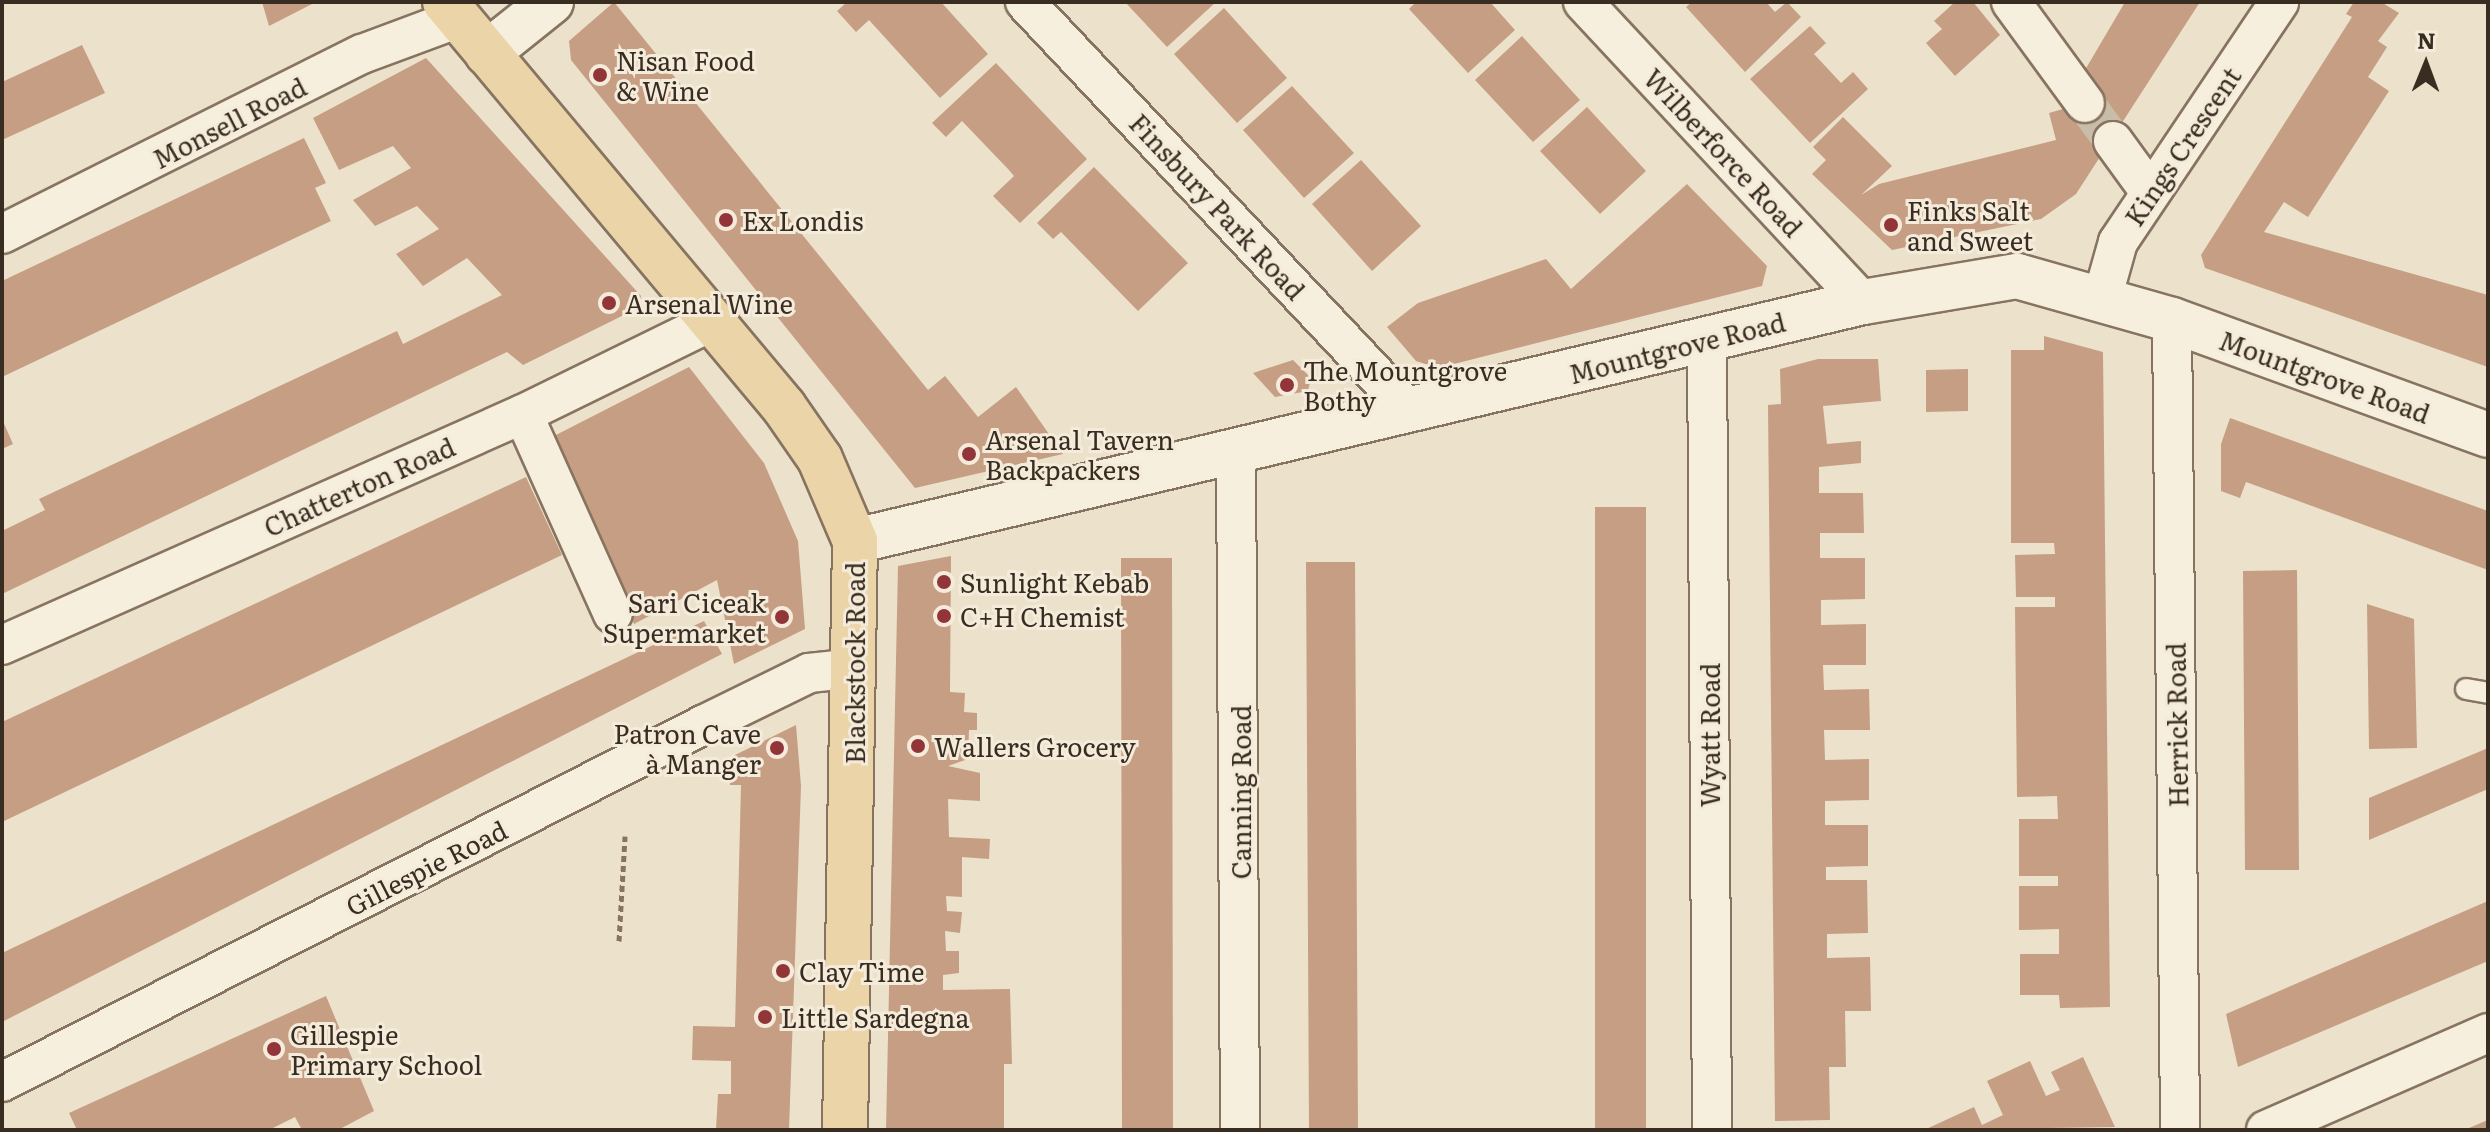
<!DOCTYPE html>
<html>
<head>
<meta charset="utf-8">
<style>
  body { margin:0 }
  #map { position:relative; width:2490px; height:1132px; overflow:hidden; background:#ece1cb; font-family:Literata,serif }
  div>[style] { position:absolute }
  .building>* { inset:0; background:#c69e84 }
  .minor-tunnel>* { height:38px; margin-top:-19px; transform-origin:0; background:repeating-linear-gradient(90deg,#c8bda9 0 38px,transparent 0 57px) }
  .path>* { height:5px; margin-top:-2.5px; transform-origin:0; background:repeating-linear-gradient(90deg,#877460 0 6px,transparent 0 10px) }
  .roads { filter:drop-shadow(2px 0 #877460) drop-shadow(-2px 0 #877460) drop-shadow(0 2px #877460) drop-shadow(0 -2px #877460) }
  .service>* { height:20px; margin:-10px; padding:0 10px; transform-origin:10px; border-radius:10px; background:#f7efdd }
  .minor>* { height:38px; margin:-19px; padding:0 19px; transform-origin:19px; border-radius:19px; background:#f7efdd }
  .tertiary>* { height:44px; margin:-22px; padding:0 22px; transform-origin:22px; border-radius:22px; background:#f7efdd }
  .secondary>* { height:44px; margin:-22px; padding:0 22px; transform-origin:22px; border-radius:22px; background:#f7efdd }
  .primary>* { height:44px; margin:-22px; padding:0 22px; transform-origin:22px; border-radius:22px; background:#ebd4a7 }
  .dots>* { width:22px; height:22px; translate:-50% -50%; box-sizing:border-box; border:4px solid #f4ebda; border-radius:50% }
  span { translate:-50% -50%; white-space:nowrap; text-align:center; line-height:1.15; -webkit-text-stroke:6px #f4ebda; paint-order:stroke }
  .poi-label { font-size:26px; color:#392d22 }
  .left { translate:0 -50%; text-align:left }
  .right { translate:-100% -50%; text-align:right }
  .street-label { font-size:26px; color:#392d22 }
  .frame { position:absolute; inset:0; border:4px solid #392d22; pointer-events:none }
  .north { position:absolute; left:2386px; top:24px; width:80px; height:80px; -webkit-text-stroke:6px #f4ebda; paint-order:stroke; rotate:1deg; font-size:22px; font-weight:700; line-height:32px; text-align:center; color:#392d22 }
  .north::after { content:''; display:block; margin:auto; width:28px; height:36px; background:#392d22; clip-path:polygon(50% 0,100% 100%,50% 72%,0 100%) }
</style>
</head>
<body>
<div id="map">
  <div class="building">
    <i style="clip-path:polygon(262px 2px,316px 2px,269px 26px)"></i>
    <i style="clip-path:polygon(614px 2px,928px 390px,945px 376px,978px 417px,1016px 387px,1063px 454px,915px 488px,571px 60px,569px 41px)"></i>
    <i style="clip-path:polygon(847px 2px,941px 2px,988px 54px,940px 98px,869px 20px,856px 32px,837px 11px)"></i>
    <i style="clip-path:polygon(1125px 2px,1216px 2px,1167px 47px)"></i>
    <i style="clip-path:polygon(1416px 2px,1490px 2px,1515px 30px,1468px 73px,1409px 9px)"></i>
    <i style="clip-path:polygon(1692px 2px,1766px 2px,1775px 12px,1787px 2px,1801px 17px,1745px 72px,1686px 7px)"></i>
    <i style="clip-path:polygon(1955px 2px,1973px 2px,2000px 35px,1955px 76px,1926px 43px,1942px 29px,1934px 21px)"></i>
    <i style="clip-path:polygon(2125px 2px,2200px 2px,2076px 194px,2041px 219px,1892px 250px,1812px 174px,1826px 160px,1813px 147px,1843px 117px,1892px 166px,1861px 195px,1879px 184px,2056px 140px,2049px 113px,2101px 98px,2085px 70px)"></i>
    <i style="clip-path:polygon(2354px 2px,2381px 2px,2399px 13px,2378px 41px,2387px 47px,2368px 77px,2389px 91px,2308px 217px,2284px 202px,2264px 232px,2488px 295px,2488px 367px,2205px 268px,2201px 255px,2352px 17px,2346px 14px)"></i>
    <i style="clip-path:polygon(1224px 8px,1287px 78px,1237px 123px,1174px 54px)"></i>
    <i style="clip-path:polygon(1810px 26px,1826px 43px,1814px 54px,1841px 83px,1853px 72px,1868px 89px,1810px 143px,1750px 79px)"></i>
    <i style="clip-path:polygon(1522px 36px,1580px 100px,1533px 142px,1475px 80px)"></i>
    <i style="clip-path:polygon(82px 45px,105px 93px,2px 140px,2px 82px)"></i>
    <i style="clip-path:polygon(426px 58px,641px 296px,638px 308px,523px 365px,507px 352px,2px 594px,2px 531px,45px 510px,39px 499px,397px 331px,403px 344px,502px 295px,467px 258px,423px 286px,396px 254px,439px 229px,417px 206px,375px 226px,353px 200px,411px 168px,393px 146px,339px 170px,313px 118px)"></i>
    <i style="clip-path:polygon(996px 63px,1087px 159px,1020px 223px,993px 196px,1014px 176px,1008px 169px,962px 121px,946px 137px,932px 123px)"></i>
    <i style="clip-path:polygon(1292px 86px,1354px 153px,1304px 198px,1243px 130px)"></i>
    <i style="clip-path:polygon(1587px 107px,1646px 171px,1600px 214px,1540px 151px)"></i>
    <i style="clip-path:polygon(304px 138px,326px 183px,315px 188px,331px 221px,2px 377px,2px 281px)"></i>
    <i style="clip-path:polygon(1361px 160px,1421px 226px,1372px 271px,1312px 204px)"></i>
    <i style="clip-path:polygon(1094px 167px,1188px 263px,1138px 311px,1061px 232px,1053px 239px,1037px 223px)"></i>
    <i style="clip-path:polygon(1687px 184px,1767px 266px,1762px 286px,1438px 368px,1416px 361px,1387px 327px,1418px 303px,1546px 259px,1571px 289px)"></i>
    <i style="clip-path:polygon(2044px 336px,2103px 352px,2110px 1007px,2060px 1008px,2059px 995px,2020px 995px,2020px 954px,2059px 954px,2059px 929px,2019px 930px,2019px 886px,2058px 886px,2058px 876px,2019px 876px,2019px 819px,2058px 819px,2057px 796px,2017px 797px,2015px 607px,2055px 607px,2055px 597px,2016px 597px,2015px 555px,2055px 554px,2054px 543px,2011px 543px,2011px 350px,2044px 350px)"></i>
    <i style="clip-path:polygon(1818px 359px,1878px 359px,1881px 401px,1823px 406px,1827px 444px,1861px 441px,1861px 463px,1819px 467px,1819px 493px,1863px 493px,1864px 533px,1820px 533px,1820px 558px,1865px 558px,1865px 599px,1821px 600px,1821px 625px,1866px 624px,1866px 665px,1823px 665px,1824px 690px,1869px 689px,1870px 730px,1824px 730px,1825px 760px,1869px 759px,1869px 800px,1825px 801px,1825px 825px,1868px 825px,1868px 866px,1826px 867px,1826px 880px,1867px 880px,1868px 933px,1827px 934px,1827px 958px,1870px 957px,1871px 1011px,1845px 1011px,1846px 1067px,1829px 1067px,1830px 1120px,1775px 1121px,1768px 405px,1781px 404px,1780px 369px)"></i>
    <i style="clip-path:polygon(1293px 360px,1311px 378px,1308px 391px,1275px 397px,1253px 373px)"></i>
    <i style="clip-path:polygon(689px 367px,764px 463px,798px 541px,805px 629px,734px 664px,717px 580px,634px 624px,552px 437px)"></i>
    <i style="clip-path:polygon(1968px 369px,1968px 411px,1926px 412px,1926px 370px)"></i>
    <i style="clip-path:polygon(2230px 418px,2488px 511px,2488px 570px,2246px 482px,2240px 498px,2221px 491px,2221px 444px)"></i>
    <i style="clip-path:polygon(2px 419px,13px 444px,2px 449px)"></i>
    <i style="clip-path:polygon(526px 477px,562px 555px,2px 822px,2px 722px)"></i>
    <i style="clip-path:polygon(1595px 507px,1646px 507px,1646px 1130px,1595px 1130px)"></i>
    <i style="clip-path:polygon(951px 556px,950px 692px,965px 693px,964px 712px,977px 713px,977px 730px,969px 730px,968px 759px,948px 766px,980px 773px,980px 801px,948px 799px,949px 837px,990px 839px,989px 859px,962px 857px,962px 897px,946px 896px,947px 911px,962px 912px,960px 933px,945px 931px,946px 951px,959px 951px,959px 973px,943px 975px,943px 990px,1010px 989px,1012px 1064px,1004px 1064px,1004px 1130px,886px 1130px,898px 566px)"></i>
    <i style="clip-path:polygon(1121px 558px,1172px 558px,1173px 1130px,1122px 1130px)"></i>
    <i style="clip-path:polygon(1306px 562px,1355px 562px,1358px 1130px,1309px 1130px)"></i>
    <i style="clip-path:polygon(2297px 570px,2299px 870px,2245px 870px,2243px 571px)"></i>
    <i style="clip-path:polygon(2367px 604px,2414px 619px,2417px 748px,2369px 749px)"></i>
    <i style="clip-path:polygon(704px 621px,722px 654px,2px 1022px,2px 953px)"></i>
    <i style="clip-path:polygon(796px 725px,801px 786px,789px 1130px,716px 1130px,718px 1094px,731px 1094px,731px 1061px,692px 1060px,693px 1026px,735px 1027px,741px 785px,730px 785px,729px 758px)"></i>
    <i style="clip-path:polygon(2488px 748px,2488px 789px,2369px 840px,2369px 798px)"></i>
    <i style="clip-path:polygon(2488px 901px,2488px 961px,2238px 1067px,2226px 1014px)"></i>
    <i style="clip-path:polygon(326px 996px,374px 1111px,338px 1130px,302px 1130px,295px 1117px,269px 1130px,77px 1130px,69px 1113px)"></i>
    <i style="clip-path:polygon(2083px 1057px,2115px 1127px,1924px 1130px,1974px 1107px,1982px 1125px,2003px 1115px,1987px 1081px,2030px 1061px,2046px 1096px,2060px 1090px,2051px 1072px)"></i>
    <i style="clip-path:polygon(2488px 1120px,2488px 1130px,2464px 1130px)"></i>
  </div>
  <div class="minor-tunnel">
    <i style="left:2085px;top:103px;width:47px;rotate:53.6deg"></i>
  </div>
  <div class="path">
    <i style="left:619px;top:941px;width:105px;rotate:-86.7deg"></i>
  </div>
  <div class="roads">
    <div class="service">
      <i style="left:2466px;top:689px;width:22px;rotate:10deg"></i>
    </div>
    <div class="minor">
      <i style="left:1025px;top:2px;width:562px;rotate:46.73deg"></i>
      <i style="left:1583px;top:2px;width:410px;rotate:47deg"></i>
      <i style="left:2011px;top:2px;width:125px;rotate:53.8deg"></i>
      <i style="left:2113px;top:141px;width:63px;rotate:54deg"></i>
      <i style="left:2px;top:234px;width:402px;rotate:-26.6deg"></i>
      <i style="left:362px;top:54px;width:103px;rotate:-20.4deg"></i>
      <i style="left:2102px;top:299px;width:59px;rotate:-74.3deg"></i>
      <i style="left:2118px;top:242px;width:289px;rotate:-56.1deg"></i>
      <i style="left:2172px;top:320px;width:810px;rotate:89.43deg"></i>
      <i style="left:1707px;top:340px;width:790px;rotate:89.64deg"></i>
      <i style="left:523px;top:414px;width:219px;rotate:65.8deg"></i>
      <i style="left:1236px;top:455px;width:675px;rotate:89.66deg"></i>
      <i style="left:2px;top:645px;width:570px;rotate:-23.91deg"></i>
      <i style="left:523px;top:414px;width:212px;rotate:-26.1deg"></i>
      <i style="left:2px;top:1082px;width:787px;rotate:-26.99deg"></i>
      <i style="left:703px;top:725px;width:118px;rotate:-26.1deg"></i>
      <i style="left:809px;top:673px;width:47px;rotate:-6.1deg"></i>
      <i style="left:2266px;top:1130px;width:242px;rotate:-23.6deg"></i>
    </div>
    <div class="tertiary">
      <i style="left:855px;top:541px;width:1036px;rotate:-13.34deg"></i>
      <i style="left:1863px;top:302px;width:156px;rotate:-9.6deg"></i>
      <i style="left:2017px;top:276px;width:161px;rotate:15.8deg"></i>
      <i style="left:2172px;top:320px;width:336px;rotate:20deg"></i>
    </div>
    <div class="secondary">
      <i style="left:487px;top:53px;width:82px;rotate:-38.6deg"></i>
    </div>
    <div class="primary">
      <i style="left:445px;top:2px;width:528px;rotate:50.07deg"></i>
      <i style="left:784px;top:407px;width:63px;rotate:55.3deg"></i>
      <i style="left:820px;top:459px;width:89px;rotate:66.9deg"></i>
      <i style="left:855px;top:541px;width:589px;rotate:90.97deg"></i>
    </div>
  </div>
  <div class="dots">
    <i style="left:600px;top:75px;background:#913538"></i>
    <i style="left:726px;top:220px;background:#913538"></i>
    <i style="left:1891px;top:225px;background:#913538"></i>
    <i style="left:609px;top:303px;background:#913538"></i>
    <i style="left:1287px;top:385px;background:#913538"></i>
    <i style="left:969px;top:454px;background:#913538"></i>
    <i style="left:944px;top:582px;background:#913538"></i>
    <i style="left:944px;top:616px;background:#913538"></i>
    <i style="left:782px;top:617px;background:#913538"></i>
    <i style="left:918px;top:746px;background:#913538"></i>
    <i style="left:777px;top:748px;background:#913538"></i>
    <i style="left:783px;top:971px;background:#913538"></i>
    <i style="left:765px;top:1017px;background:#913538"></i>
    <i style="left:274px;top:1049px;background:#913538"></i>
  </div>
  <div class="poi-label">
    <span class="left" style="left:616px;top:75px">Nisan Food<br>&amp; Wine</span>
    <span class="left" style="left:1907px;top:225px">Finks Salt<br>and Sweet</span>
    <span class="left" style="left:742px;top:220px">Ex Londis</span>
    <span class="left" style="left:625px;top:303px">Arsenal Wine</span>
    <span class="left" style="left:1303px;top:385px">The Mountgrove<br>Bothy</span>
    <span class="left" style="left:985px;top:454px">Arsenal Tavern<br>Backpackers</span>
    <span class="left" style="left:960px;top:582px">Sunlight Kebab</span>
    <span class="right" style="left:766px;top:617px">Sari Ciceak<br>Supermarket</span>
    <span class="left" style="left:960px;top:616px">C+H Chemist</span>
    <span class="right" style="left:761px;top:748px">Patron Cave<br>à Manger</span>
    <span class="left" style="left:934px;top:746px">Wallers Grocery</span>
    <span class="left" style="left:799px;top:971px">Clay Time</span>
    <span class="left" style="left:781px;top:1017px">Little Sardegna</span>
    <span class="left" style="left:290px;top:1049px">Gillespie<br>Primary School</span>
  </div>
  <div class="street-label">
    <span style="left:229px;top:122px;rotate:-27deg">Monsell Road</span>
    <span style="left:2182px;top:146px;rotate:-56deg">Kings Crescent</span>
    <span style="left:1724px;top:152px;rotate:47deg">Wilberforce Road</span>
    <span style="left:1218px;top:206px;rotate:47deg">Finsbury Park Road</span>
    <span style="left:1677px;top:347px;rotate:-14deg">Mountgrove Road</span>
    <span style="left:2325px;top:376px;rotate:20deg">Mountgrove Road</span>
    <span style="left:359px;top:486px;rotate:-24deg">Chatterton Road</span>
    <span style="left:854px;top:663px;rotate:-90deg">Blackstock Road</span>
    <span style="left:2176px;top:725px;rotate:-91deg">Herrick Road</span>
    <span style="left:1709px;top:735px;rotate:-90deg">Wyatt Road</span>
    <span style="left:1240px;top:792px;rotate:-90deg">Canning Road</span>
    <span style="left:426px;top:867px;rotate:-27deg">Gillespie Road</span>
  </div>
  <div class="frame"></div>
  <div class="north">N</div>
</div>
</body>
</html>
